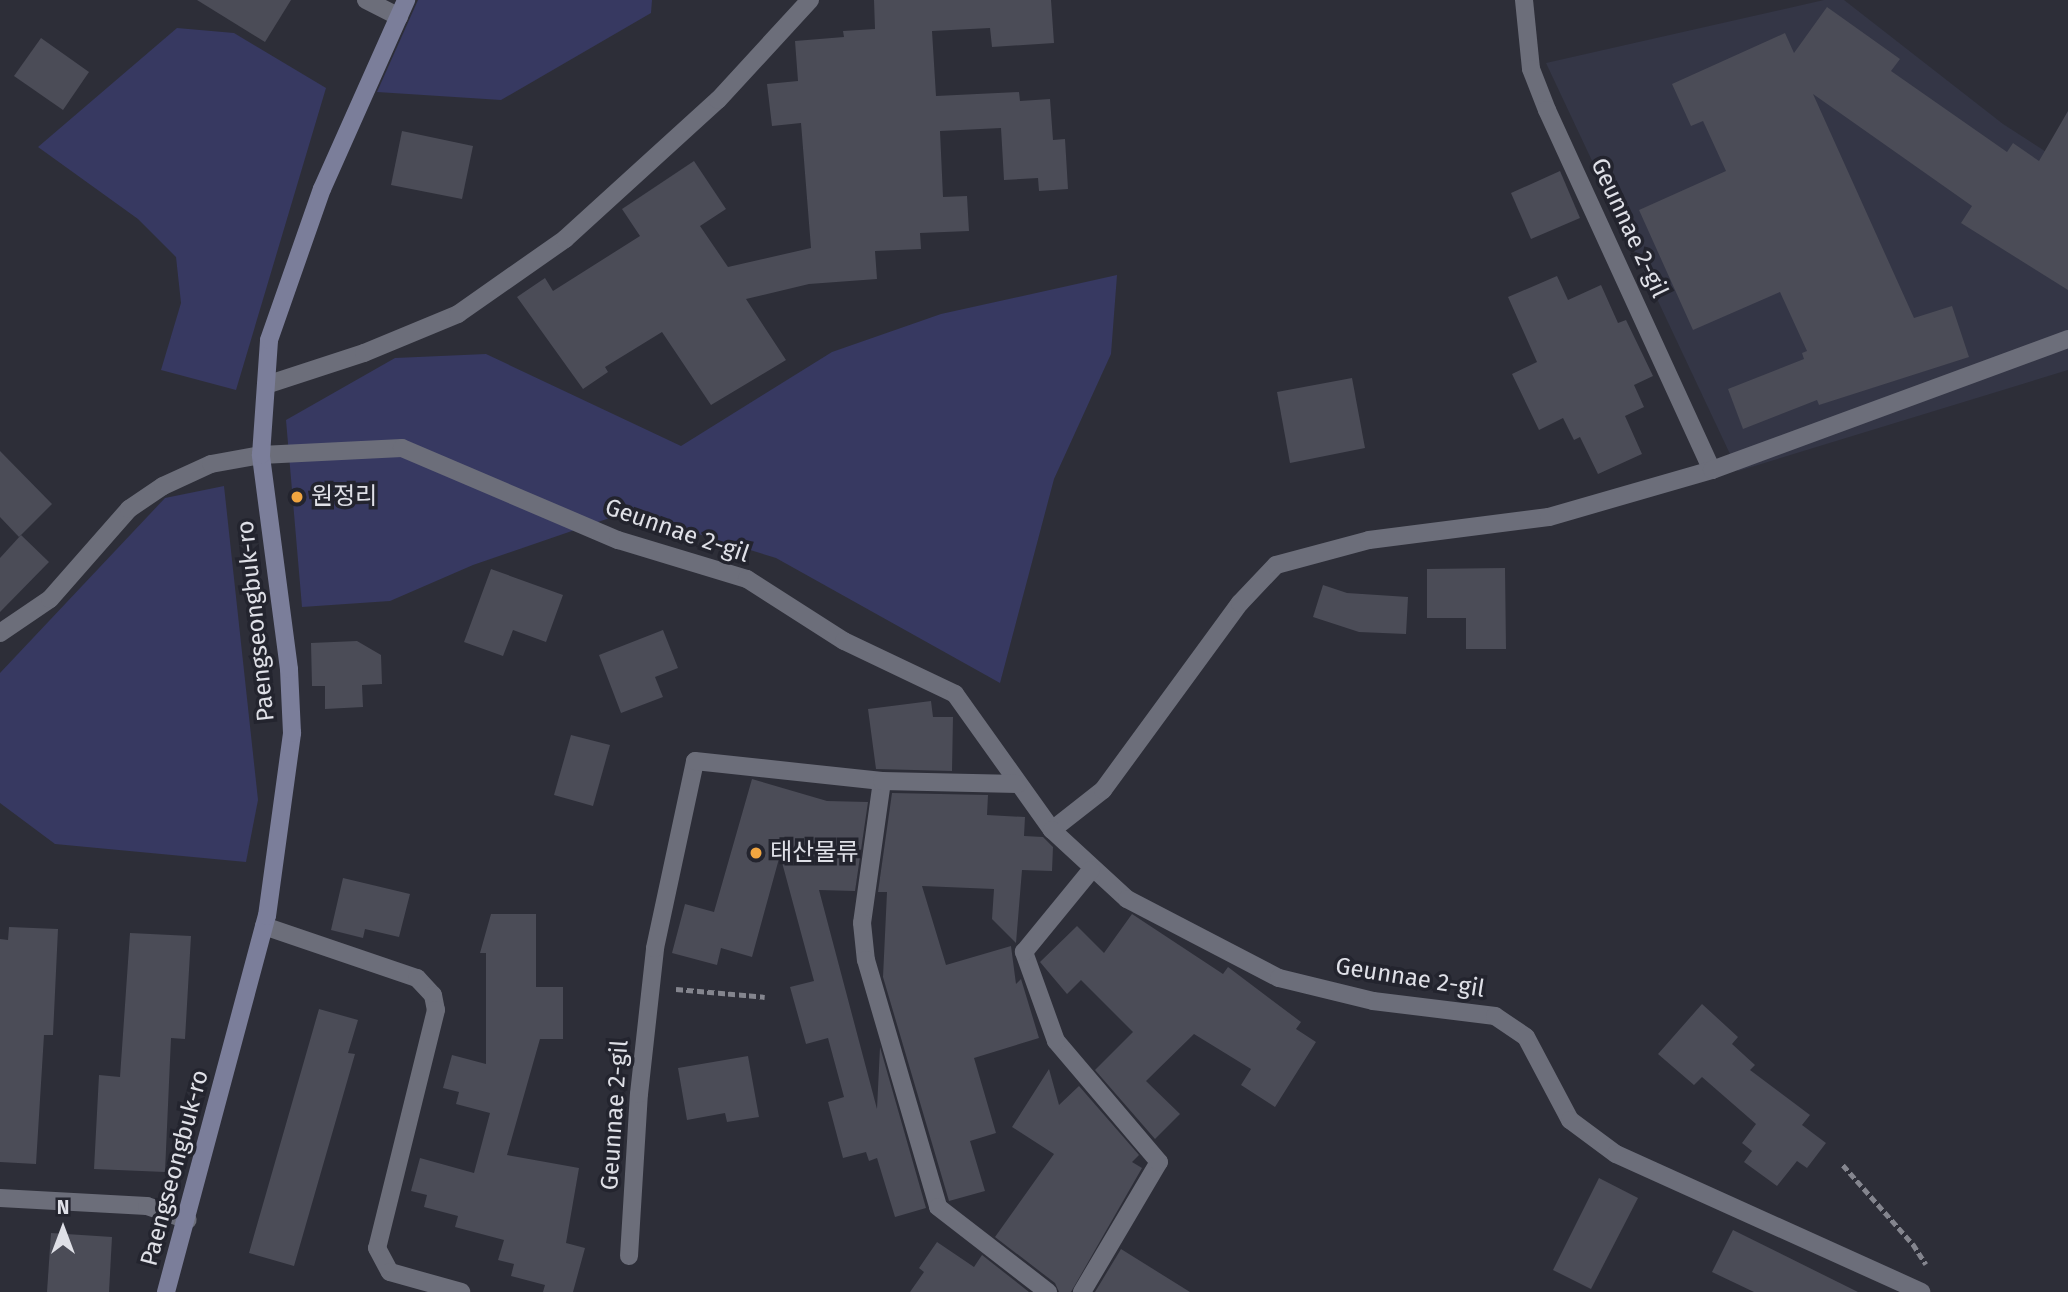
<!DOCTYPE html>
<html>
<head>
<meta charset="utf-8">
<style>
  body { margin:0 }
  #map { position:relative; width:2068px; height:1292px; overflow:hidden; background:#2d2e38; font-family:"Fira Sans","Noto Sans KR",sans-serif }
  div>[style] { position:absolute }
  .built>* { inset:0; background:#343646 }
  .green>* { inset:0; background:#373961 }
  .building>* { inset:0; background:#4b4c57 }
  .path>* { height:4.5px; margin-top:-2.25px; transform-origin:0; background:repeating-linear-gradient(90deg,#84858e 0 7px,transparent 0 10.5px) }
  .street>* { height:18px; margin:-9px; padding:0 9px; transform-origin:9px; border-radius:9px; background:#6c6e7a }
  .secondary>* { height:18px; margin:-9px; padding:0 9px; transform-origin:9px; border-radius:9px; background:#7b7e9a }
  .dots>* { width:19px; height:19px; translate:-50% -50%; box-sizing:border-box; border:4px solid #23242e; border-radius:50% }
  span { translate:-50% -50%; white-space:nowrap; text-align:center; line-height:1.15; -webkit-text-stroke:7px #23242e; paint-order:stroke }
  .street-label { font-size:24px; color:#dfe0e7 }
  .poi-label { font-size:24px; color:#dfe0e7 }
  .left { translate:0 -50%; text-align:left }
  .north { position:absolute; left:28px; top:1194px; width:70px; height:70px; -webkit-text-stroke:5px #23242e; paint-order:stroke; rotate:0deg; font-size:19px; font-weight:700; line-height:28px; text-align:center; color:#dfe0e7 }
  .north::after { content:''; display:block; margin:auto; width:24px; height:32px; background:#dfe0e7; clip-path:polygon(50% 0,100% 100%,50% 72%,0 100%) }
</style>
</head>
<body>
<div id="map">
  <div class="built">
    <i style="clip-path:polygon(1824px 0,1844px 0,2003px 124px,2068px 166px,2068px 370px,1738px 471px,1546px 63px)"></i>
  </div>
  <div class="green">
    <i style="clip-path:polygon(418px 0,652px 0,651px 13px,501px 100px,377px 92px)"></i>
    <i style="clip-path:polygon(177px 28px,234px 33px,326px 88px,236px 390px,161px 370px,181px 303px,176px 257px,138px 219px,38px 147px)"></i>
    <i style="clip-path:polygon(1117px 275px,1111px 354px,1054px 479px,1000px 683px,776px 558px,627px 512px,473px 565px,390px 601px,302px 607px,286px 420px,395px 358px,486px 354px,681px 446px,832px 352px,941px 314px)"></i>
    <i style="clip-path:polygon(224px 486px,258px 800px,246px 862px,55px 844px,0 803px,0 673px,165px 498px)"></i>
  </div>
  <div class="building">
    <i style="clip-path:polygon(197px 0,291px 0,265px 42px)"></i>
    <i style="clip-path:polygon(874px 0,1051px 0,1054px 43px,992px 47px,990px 28px,932px 31px,936px 96px,1019px 92px,1020px 101px,1050px 99px,1053px 140px,1065px 139px,1068px 189px,1039px 191px,1038px 178px,1004px 180px,1001px 128px,940px 131px,943px 197px,967px 196px,969px 231px,920px 233px,921px 249px,875px 251px,877px 279px,809px 284px,746px 299px,786px 360px,711px 405px,662px 332px,605px 367px,608px 372px,583px 389px,517px 297px,545px 278px,553px 291px,640px 236px,622px 209px,694px 161px,726px 209px,700px 226px,728px 267px,811px 248px,801px 123px,772px 126px,767px 84px,798px 81px,795px 41px,844px 37px,843px 31px,875px 29px)"></i>
    <i style="clip-path:polygon(1827px 7px,1900px 59px,1891px 71px,2007px 152px,2013px 143px,2039px 161px,2068px 111px,2068px 290px,1961px 223px,1972px 206px,1813px 94px,1914px 318px,1952px 306px,1969px 357px,1819px 405px,1817px 400px,1743px 429px,1728px 389px,1804px 359px,1802px 353px,1807px 351px,1780px 292px,1693px 330px,1639px 210px,1726px 171px,1703px 121px,1691px 126px,1672px 84px,1785px 33px,1794px 53px)"></i>
    <i style="clip-path:polygon(41px 38px,89px 72px,63px 110px,14px 76px)"></i>
    <i style="clip-path:polygon(402px 131px,473px 146px,462px 199px,391px 185px)"></i>
    <i style="clip-path:polygon(1560px 171px,1580px 218px,1531px 239px,1511px 193px)"></i>
    <i style="clip-path:polygon(1557px 276px,1568px 300px,1601px 285px,1618px 323px,1626px 320px,1653px 376px,1634px 385px,1644px 407px,1625px 416px,1642px 454px,1598px 474px,1580px 437px,1574px 440px,1563px 418px,1539px 430px,1512px 374px,1537px 362px,1508px 297px)"></i>
    <i style="clip-path:polygon(1352px 378px,1365px 448px,1290px 463px,1277px 392px)"></i>
    <i style="clip-path:polygon(0 451px,52px 504px,19px 537px,0 517px)"></i>
    <i style="clip-path:polygon(21px 535px,49px 562px,0 612px,0 558px)"></i>
    <i style="clip-path:polygon(1505px 568px,1506px 649px,1466px 649px,1466px 618px,1427px 618px,1427px 569px)"></i>
    <i style="clip-path:polygon(491px 569px,563px 595px,546px 642px,513px 630px,503px 656px,464px 642px)"></i>
    <i style="clip-path:polygon(1323px 585px,1347px 593px,1408px 597px,1406px 634px,1359px 632px,1313px 617px)"></i>
    <i style="clip-path:polygon(663px 630px,678px 668px,655px 677px,663px 697px,621px 713px,599px 655px)"></i>
    <i style="clip-path:polygon(357px 641px,381px 655px,382px 684px,362px 685px,363px 707px,325px 709px,325px 686px,312px 686px,311px 643px)"></i>
    <i style="clip-path:polygon(931px 701px,933px 717px,953px 717px,952px 771px,876px 769px,868px 709px)"></i>
    <i style="clip-path:polygon(571px 735px,610px 745px,593px 806px,554px 795px)"></i>
    <i style="clip-path:polygon(752px 779px,827px 801px,868px 802px,855px 891px,819px 890px,877px 1109px,880px 1047px,926px 1208px,895px 1217px,877px 1158px,869px 1161px,866px 1152px,843px 1158px,828px 1102px,844px 1097px,828px 1038px,806px 1044px,790px 987px,814px 981px,780px 855px,752px 957px,721px 948px,717px 965px,672px 953px,685px 904px,714px 912px)"></i>
    <i style="clip-path:polygon(892px 793px,988px 795px,987px 815px,1025px 817px,1024px 836px,1043px 837px,1053px 847px,1052px 871px,1022px 870px,1016px 943px,992px 919px,994px 889px,922px 886px,946px 965px,1011px 946px,1016px 984px,1021px 979px,1039px 1038px,974px 1058px,996px 1133px,970px 1141px,985px 1191px,949px 1201px,883px 977px,887px 892px,878px 892px)"></i>
    <i style="clip-path:polygon(343px 878px,410px 894px,399px 937px,365px 929px,363px 938px,331px 930px)"></i>
    <i style="clip-path:polygon(491px 914px,536px 914px,536px 987px,563px 987px,563px 1039px,540px 1039px,507px 1155px,579px 1168px,566px 1243px,585px 1248px,573px 1292px,543px 1292px,545px 1285px,511px 1276px,514px 1264px,498px 1260px,504px 1240px,455px 1227px,458px 1216px,424px 1207px,427px 1195px,411px 1191px,420px 1158px,474px 1173px,490px 1113px,456px 1104px,459px 1092px,443px 1088px,452px 1055px,486px 1064px,486px 953px,480px 953px)"></i>
    <i style="clip-path:polygon(1132px 914px,1223px 974px,1228px 967px,1301px 1022px,1296px 1029px,1316px 1042px,1275px 1107px,1241px 1085px,1251px 1069px,1194px 1034px,1146px 1081px,1180px 1114px,1155px 1139px,1095px 1070px,1133px 1032px,1081px 980px,1067px 994px,1040px 962px,1077px 926px,1104px 953px)"></i>
    <i style="clip-path:polygon(9px 927px,58px 929px,53px 1035px,44px 1035px,36px 1164px,0 1162px,0 939px,8px 940px)"></i>
    <i style="clip-path:polygon(130px 933px,191px 936px,185px 1039px,171px 1038px,165px 1172px,94px 1169px,99px 1075px,120px 1077px)"></i>
    <i style="clip-path:polygon(1702px 1004px,1738px 1037px,1732px 1044px,1755px 1065px,1750px 1070px,1810px 1115px,1802px 1125px,1826px 1143px,1807px 1168px,1797px 1161px,1777px 1186px,1744px 1162px,1752px 1151px,1742px 1143px,1756px 1124px,1702px 1077px,1694px 1085px,1658px 1054px)"></i>
    <i style="clip-path:polygon(319px 1009px,358px 1020px,348px 1053px,355px 1054px,294px 1266px,249px 1253px)"></i>
    <i style="clip-path:polygon(748px 1056px,759px 1117px,727px 1122px,725px 1113px,687px 1120px,678px 1068px)"></i>
    <i style="clip-path:polygon(1049px 1069px,1059px 1105px,1079px 1086px,1139px 1155px,1132px 1162px,1142px 1168px,1071px 1292px,1059px 1292px,1055px 1283px,995px 1237px,1054px 1154px,1012px 1127px)"></i>
    <i style="clip-path:polygon(1599px 1178px,1638px 1198px,1591px 1289px,1553px 1270px)"></i>
    <i style="clip-path:polygon(1733px 1230px,1858px 1292px,1754px 1292px,1712px 1272px)"></i>
    <i style="clip-path:polygon(51px 1233px,112px 1237px,109px 1292px,47px 1292px)"></i>
    <i style="clip-path:polygon(937px 1242px,974px 1267px,982px 1255px,1029px 1292px,910px 1292px,924px 1272px,919px 1268px)"></i>
    <i style="clip-path:polygon(1121px 1249px,1190px 1292px,1095px 1292px)"></i>
  </div>
  <div class="path">
    <i style="left:676px;top:989px;width:89px;rotate:5.1deg"></i>
    <i style="left:1843px;top:1165px;width:106px;rotate:48.5deg"></i>
    <i style="left:1913px;top:1244px;width:24px;rotate:57deg"></i>
  </div>
  <div class="street">
    <i style="left:366px;top:0;width:37px;rotate:27deg"></i>
    <i style="left:1524px;top:0;width:69px;rotate:84.2deg"></i>
    <i style="left:1531px;top:69px;width:44px;rotate:68.7deg"></i>
    <i style="left:1547px;top:110px;width:396px;rotate:65.4deg"></i>
    <i style="left:266px;top:385px;width:103px;rotate:-18.1deg"></i>
    <i style="left:364px;top:353px;width:102px;rotate:-22.5deg"></i>
    <i style="left:458px;top:314px;width:131px;rotate:-35deg"></i>
    <i style="left:565px;top:239px;width:207px;rotate:-42.3deg"></i>
    <i style="left:718px;top:100px;width:136px;rotate:-47.4deg"></i>
    <i style="left:0;top:633px;width:60px;rotate:-34.2deg"></i>
    <i style="left:50px;top:599px;width:120px;rotate:-48.7deg"></i>
    <i style="left:129px;top:509px;width:41px;rotate:-34.1deg"></i>
    <i style="left:163px;top:486px;width:53px;rotate:-24.6deg"></i>
    <i style="left:211px;top:464px;width:51px;rotate:-10.2deg"></i>
    <i style="left:261px;top:455px;width:141px;rotate:-2.8deg"></i>
    <i style="left:402px;top:448px;width:235px;rotate:23.1deg"></i>
    <i style="left:618px;top:540px;width:135px;rotate:16.8deg"></i>
    <i style="left:747px;top:579px;width:115px;rotate:32.6deg"></i>
    <i style="left:844px;top:641px;width:123px;rotate:25.5deg"></i>
    <i style="left:955px;top:694px;width:167px;rotate:54.5deg"></i>
    <i style="left:1052px;top:830px;width:65px;rotate:-38.1deg"></i>
    <i style="left:1103px;top:790px;width:232px;rotate:-53.8deg"></i>
    <i style="left:1240px;top:603px;width:52px;rotate:-46.5deg"></i>
    <i style="left:1276px;top:565px;width:96px;rotate:-15deg"></i>
    <i style="left:1369px;top:540px;width:181px;rotate:-7.3deg"></i>
    <i style="left:1549px;top:517px;width:170px;rotate:-16.1deg"></i>
    <i style="left:1712px;top:470px;width:379px;rotate:-20.2deg"></i>
    <i style="left:882px;top:781px;width:143px;rotate:98deg"></i>
    <i style="left:862px;top:923px;width:37px;rotate:84deg"></i>
    <i style="left:866px;top:960px;width:257px;rotate:73.7deg"></i>
    <i style="left:938px;top:1207px;width:139px;rotate:37.7deg"></i>
    <i style="left:1052px;top:830px;width:102px;rotate:42.6deg"></i>
    <i style="left:1127px;top:899px;width:171px;rotate:27.5deg"></i>
    <i style="left:1279px;top:978px;width:97px;rotate:13.7deg"></i>
    <i style="left:1373px;top:1001px;width:123px;rotate:7deg"></i>
    <i style="left:1495px;top:1016px;width:37px;rotate:34deg"></i>
    <i style="left:1526px;top:1037px;width:94px;rotate:62.1deg"></i>
    <i style="left:1570px;top:1120px;width:57px;rotate:36.5deg"></i>
    <i style="left:1616px;top:1154px;width:335px;rotate:24.3deg"></i>
    <i style="left:264px;top:926px;width:162px;rotate:18.8deg"></i>
    <i style="left:417px;top:978px;width:23px;rotate:47deg"></i>
    <i style="left:433px;top:995px;width:15px;rotate:79deg"></i>
    <i style="left:436px;top:1010px;width:245px;rotate:103.9deg"></i>
    <i style="left:377px;top:1248px;width:27px;rotate:62deg"></i>
    <i style="left:390px;top:1272px;width:74px;rotate:15.7deg"></i>
    <i style="left:0;top:1198px;width:147px;rotate:3.1deg"></i>
    <i style="left:147px;top:1206px;width:43px;rotate:18.9deg"></i>
    <i style="left:629px;top:1256px;width:162px;rotate:-86.5deg"></i>
    <i style="left:639px;top:1094px;width:147px;rotate:-83.7deg"></i>
    <i style="left:655px;top:948px;width:191px;rotate:-77.9deg"></i>
    <i style="left:695px;top:761px;width:188px;rotate:6.1deg"></i>
    <i style="left:882px;top:781px;width:136px;rotate:1.3deg"></i>
    <i style="left:1082px;top:1292px;width:151px;rotate:-59.4deg"></i>
    <i style="left:1159px;top:1162px;width:159px;rotate:-130.4deg"></i>
    <i style="left:1056px;top:1041px;width:95px;rotate:-109.8deg"></i>
    <i style="left:1024px;top:952px;width:106px;rotate:-50.7deg"></i>
  </div>
  <div class="secondary">
    <i style="left:166px;top:1292px;width:389px;rotate:-75deg"></i>
    <i style="left:267px;top:916px;width:185px;rotate:-82.2deg"></i>
    <i style="left:292px;top:733px;width:64px;rotate:-92.7deg"></i>
    <i style="left:289px;top:669px;width:216px;rotate:-97.5deg"></i>
    <i style="left:261px;top:455px;width:115px;rotate:-86deg"></i>
    <i style="left:269px;top:340px;width:160px;rotate:-70.7deg"></i>
    <i style="left:322px;top:189px;width:207px;rotate:-66deg"></i>
  </div>
  <div class="dots">
    <i style="left:297px;top:497px;background:#f1a540"></i>
    <i style="left:756px;top:853px;background:#f1a540"></i>
  </div>
  <div class="street-label">
    <span style="left:1629px;top:228px;rotate:65deg">Geunnae 2-gil</span>
    <span style="left:677px;top:531px;rotate:19deg">Geunnae 2-gil</span>
    <span style="left:256px;top:621px;rotate:-96deg">Paengseongbuk-ro</span>
    <span style="left:1410px;top:978px;rotate:9deg">Geunnae 2-gil</span>
    <span style="left:615px;top:1115px;rotate:-86deg">Geunnae 2-gil</span>
    <span style="left:175px;top:1168px;rotate:-75deg">Paengseongbuk-ro</span>
  </div>
  <div class="poi-label">
    <span class="left" style="left:311px;top:497px">원정리</span>
    <span class="left" style="left:770px;top:853px">태산물류</span>
  </div>
  <div class="north">N</div>
</div>
</body>
</html>
